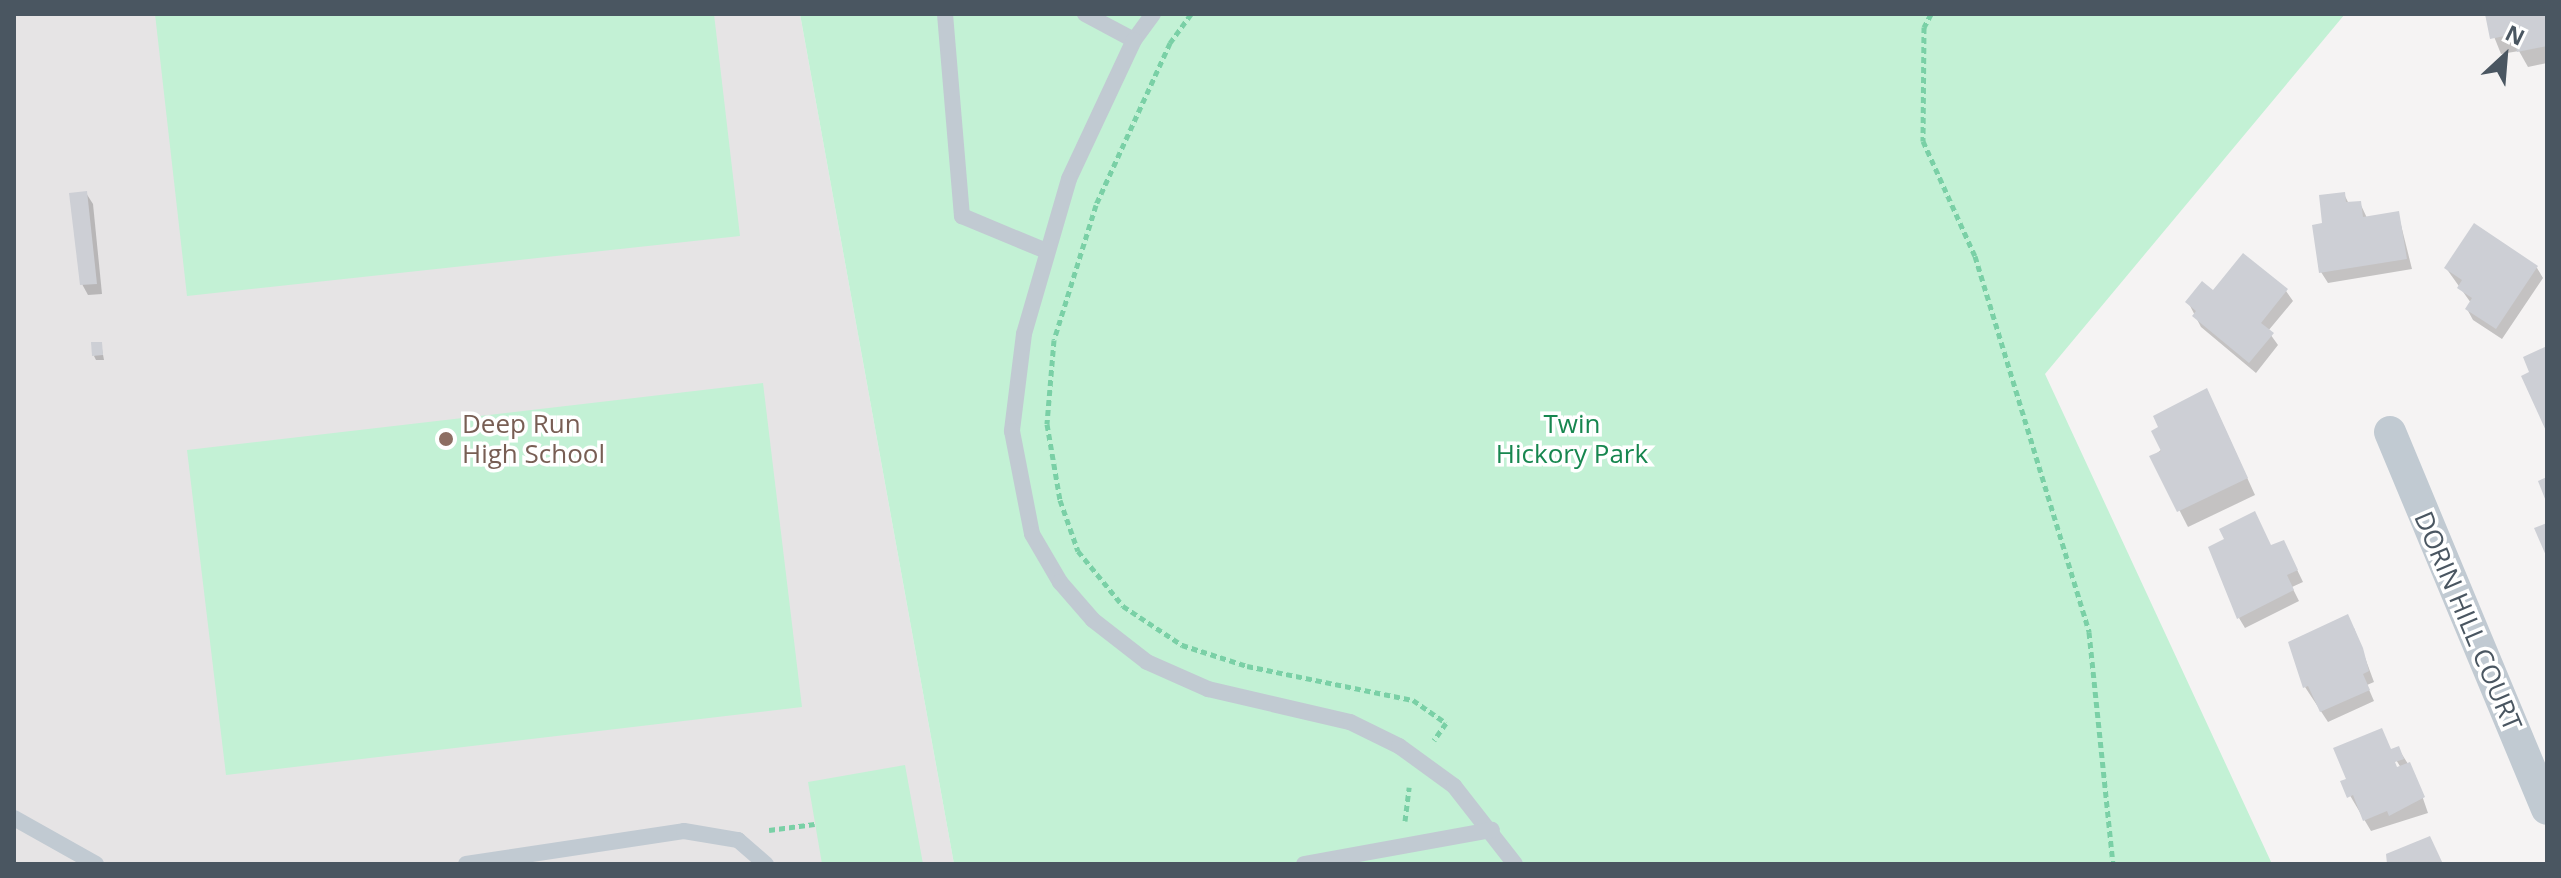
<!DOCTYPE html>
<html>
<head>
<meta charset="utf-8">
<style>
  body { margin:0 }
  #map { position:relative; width:2561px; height:878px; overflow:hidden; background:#f5f3f3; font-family:"Open Sans",sans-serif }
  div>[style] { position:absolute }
  .education>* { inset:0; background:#e6e4e5 }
  .green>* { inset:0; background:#c3f1d5 }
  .shadow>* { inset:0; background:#0003 }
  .building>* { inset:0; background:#cdcfd5 }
  .path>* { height:5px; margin-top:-2.5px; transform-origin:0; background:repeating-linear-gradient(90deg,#7ad0a6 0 6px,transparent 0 10px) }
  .service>* { height:16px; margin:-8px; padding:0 8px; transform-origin:8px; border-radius:8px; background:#c1cad2 }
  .minor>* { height:32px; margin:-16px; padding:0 16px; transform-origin:16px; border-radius:16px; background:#c1cad2 }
  .dots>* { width:22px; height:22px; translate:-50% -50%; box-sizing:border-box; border:4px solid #fff; border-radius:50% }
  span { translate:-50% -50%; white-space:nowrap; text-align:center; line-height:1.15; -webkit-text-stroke:7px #fff; paint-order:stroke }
  .education-label { font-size:26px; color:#785e54 }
  .left { translate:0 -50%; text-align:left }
  .park-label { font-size:26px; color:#17864f }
  .street-label { font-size:26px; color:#4a5661 }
  .frame { position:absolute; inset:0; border:16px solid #4a5661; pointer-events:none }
  .north { position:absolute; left:2465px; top:16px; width:80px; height:80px; -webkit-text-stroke:6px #fff; paint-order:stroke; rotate:26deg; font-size:22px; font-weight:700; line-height:32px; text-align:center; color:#4a5661 }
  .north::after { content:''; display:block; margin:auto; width:28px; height:36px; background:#4a5661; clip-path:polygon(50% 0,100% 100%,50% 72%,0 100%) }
</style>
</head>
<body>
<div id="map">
  <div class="education">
    <i style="clip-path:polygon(14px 14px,800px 14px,954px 864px,14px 864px)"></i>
  </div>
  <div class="green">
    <i style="clip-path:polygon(155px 14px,714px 14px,740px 236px,187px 296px)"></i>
    <i style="clip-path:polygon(800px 14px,2345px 14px,2045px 374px,2272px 864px,954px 864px)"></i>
    <i style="clip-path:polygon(763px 383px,802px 707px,226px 775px,187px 450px)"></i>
    <i style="clip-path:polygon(905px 765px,923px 864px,822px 864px,808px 782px)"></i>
  </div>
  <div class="shadow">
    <i style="clip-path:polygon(2485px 14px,2547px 14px,2547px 63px,2528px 67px,2519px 51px,2501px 54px)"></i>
    <i style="clip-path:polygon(86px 193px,93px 204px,102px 294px,88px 295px,82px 284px)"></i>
    <i style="clip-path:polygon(2344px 194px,2349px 204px,2360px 203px,2367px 218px,2398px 213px,2412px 269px,2328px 283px,2321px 272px,2324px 225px)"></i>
    <i style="clip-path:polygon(2446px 268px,2537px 268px,2543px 278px,2502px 339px,2473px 320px,2467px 309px,2471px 303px)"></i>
    <i style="clip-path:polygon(2286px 291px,2293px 301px,2268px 331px,2278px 345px,2256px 373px,2201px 327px,2188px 302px,2214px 293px)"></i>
    <i style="clip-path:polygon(101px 344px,104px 360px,96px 360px,94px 356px)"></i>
    <i style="clip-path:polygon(2215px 407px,2255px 495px,2188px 527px,2152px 457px)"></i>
    <i style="clip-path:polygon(2271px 547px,2289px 553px,2303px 582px,2292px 587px,2299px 601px,2245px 628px,2239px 618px)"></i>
    <i style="clip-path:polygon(2354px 628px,2374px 682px,2367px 685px,2374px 701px,2328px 722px,2305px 687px)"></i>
    <i style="clip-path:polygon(evenodd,2398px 748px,2415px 775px,2428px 813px,2371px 831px,2342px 782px,2398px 748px,2392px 753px,2401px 768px,2396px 768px,2392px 753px)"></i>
  </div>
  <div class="building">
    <i style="clip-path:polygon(2485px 14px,2547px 14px,2547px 46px,2517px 52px,2514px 34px,2490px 39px)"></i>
    <i style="clip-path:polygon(87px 191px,97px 284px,80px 285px,69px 193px)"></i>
    <i style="clip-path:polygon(2345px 192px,2346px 202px,2361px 201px,2363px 217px,2399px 211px,2407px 259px,2319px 273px,2312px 225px,2322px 223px,2319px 195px)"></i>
    <i style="clip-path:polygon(2474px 223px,2538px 266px,2496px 329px,2465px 309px,2472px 298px,2457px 288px,2462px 280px,2444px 268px)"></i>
    <i style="clip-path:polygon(2243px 253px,2288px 289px,2261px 323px,2274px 333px,2249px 363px,2192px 316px,2196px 311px,2185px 302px,2202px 281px,2213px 290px)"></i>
    <i style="clip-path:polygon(91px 342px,102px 342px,103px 355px,92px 356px)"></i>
    <i style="clip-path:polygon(2547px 346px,2547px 433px,2521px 376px,2529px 372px,2523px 357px)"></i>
    <i style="clip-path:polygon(2207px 388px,2248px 478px,2177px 512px,2149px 456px,2161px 451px,2151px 431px,2158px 427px,2153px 416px)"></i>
    <i style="clip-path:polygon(2547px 477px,2547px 504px,2538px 481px)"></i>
    <i style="clip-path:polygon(2255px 511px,2271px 545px,2284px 540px,2298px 570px,2287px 575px,2294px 590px,2237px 619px,2208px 547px,2224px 539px,2219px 529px)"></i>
    <i style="clip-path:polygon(2547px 523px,2547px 558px,2534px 528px)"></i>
    <i style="clip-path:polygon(2348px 614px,2363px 648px,2369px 671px,2363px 674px,2370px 690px,2320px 712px,2308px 686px,2303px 688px,2288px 642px)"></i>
    <i style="clip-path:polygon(2382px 728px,2391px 749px,2399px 746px,2404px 759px,2395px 762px,2397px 767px,2410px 762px,2425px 797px,2389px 816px,2387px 811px,2363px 821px,2353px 795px,2347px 798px,2340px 781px,2346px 779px,2333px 748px)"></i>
    <i style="clip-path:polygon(2430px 836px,2443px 864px,2387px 864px,2386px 854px)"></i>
  </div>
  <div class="path">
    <i style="left:1191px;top:14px;width:36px;rotate:126deg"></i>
    <i style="left:1170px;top:43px;width:178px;rotate:114.6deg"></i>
    <i style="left:1096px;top:205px;width:141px;rotate:107.3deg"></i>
    <i style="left:1054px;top:340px;width:84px;rotate:94.8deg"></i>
    <i style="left:1047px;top:424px;width:77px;rotate:80.3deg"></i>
    <i style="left:1060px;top:500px;width:54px;rotate:70.6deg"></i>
    <i style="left:1078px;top:551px;width:71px;rotate:50.7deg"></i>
    <i style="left:1123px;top:606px;width:71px;rotate:33.5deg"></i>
    <i style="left:1182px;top:645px;width:68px;rotate:17.9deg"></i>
    <i style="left:1247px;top:666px;width:169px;rotate:11.6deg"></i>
    <i style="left:1413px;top:700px;width:40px;rotate:34.9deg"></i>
    <i style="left:1446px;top:723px;width:21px;rotate:125deg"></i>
    <i style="left:1931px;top:14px;width:15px;rotate:118deg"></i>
    <i style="left:1924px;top:27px;width:114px;rotate:90.5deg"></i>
    <i style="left:1923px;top:141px;width:126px;rotate:65.7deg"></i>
    <i style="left:1975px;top:256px;width:393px;rotate:73.1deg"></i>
    <i style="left:2089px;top:632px;width:233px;rotate:84.1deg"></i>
    <i style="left:1405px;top:821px;width:34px;rotate:-83deg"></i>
    <i style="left:769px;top:830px;width:46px;rotate:-7.4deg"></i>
  </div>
  <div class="service">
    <i style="left:945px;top:14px;width:203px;rotate:85.2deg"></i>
    <i style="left:962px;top:216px;width:91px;rotate:22.6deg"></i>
    <i style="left:1085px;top:14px;width:55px;rotate:28deg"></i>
    <i style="left:1153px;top:14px;width:32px;rotate:126deg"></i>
    <i style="left:1134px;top:40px;width:153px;rotate:115.1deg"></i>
    <i style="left:1069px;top:179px;width:161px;rotate:106.2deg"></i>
    <i style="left:1024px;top:334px;width:98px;rotate:97.1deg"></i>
    <i style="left:1012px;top:431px;width:105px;rotate:79deg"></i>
    <i style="left:1032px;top:534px;width:56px;rotate:59.7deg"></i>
    <i style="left:1060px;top:582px;width:50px;rotate:49deg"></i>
    <i style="left:1093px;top:620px;width:68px;rotate:37.9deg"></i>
    <i style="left:1147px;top:662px;width:67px;rotate:23.9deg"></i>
    <i style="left:1208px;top:689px;width:146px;rotate:13.1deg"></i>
    <i style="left:1350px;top:722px;width:55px;rotate:26.1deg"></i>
    <i style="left:1399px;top:746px;width:68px;rotate:36deg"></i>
    <i style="left:1454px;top:786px;width:99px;rotate:52deg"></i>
    <i style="left:14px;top:818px;width:94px;rotate:29.3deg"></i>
    <i style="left:466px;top:864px;width:220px;rotate:-8.6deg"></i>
    <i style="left:684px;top:831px;width:55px;rotate:9.5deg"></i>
    <i style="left:738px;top:840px;width:37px;rotate:41deg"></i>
    <i style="left:1304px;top:864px;width:191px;rotate:-10.3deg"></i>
  </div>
  <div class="minor">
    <i style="left:2390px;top:432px;width:408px;rotate:67.4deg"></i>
  </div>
  <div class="dots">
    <i style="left:446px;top:439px;background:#8d6e63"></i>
  </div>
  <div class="education-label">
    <span class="left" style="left:462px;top:439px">Deep Run<br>High School</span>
  </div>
  <div class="park-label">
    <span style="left:1572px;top:439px">Twin<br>Hickory Park</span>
  </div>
  <div class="street-label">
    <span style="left:2468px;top:621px;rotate:67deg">DORIN HILL COURT</span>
  </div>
  <div class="frame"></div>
  <div class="north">N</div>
</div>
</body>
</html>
